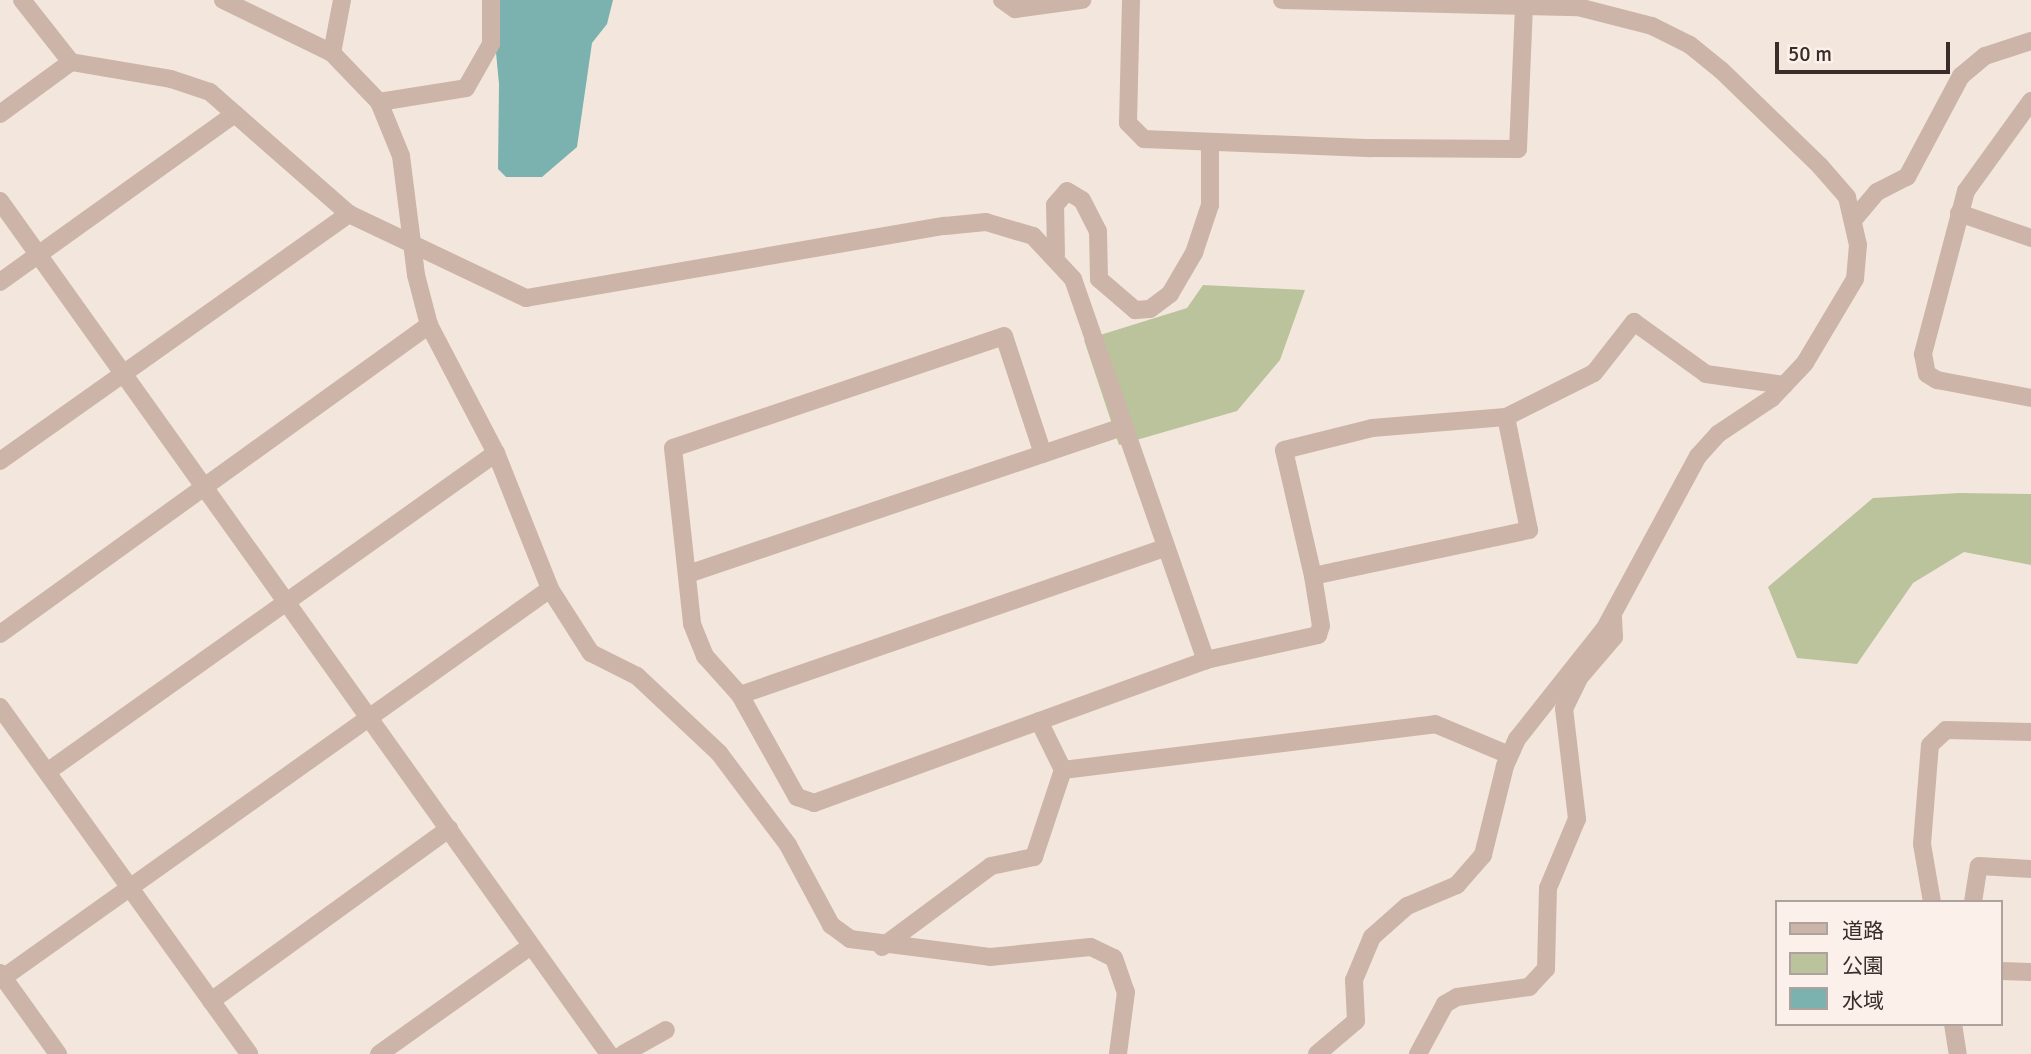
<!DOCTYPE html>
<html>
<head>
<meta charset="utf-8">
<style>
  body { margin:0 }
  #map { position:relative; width:2031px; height:1054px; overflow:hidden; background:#f3e7dd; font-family:Signika,"Noto Sans JP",sans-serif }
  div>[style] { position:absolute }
  .green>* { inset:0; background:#bac39c }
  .water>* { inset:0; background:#7bb2af }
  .minor>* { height:18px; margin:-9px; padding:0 9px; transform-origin:9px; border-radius:9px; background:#ccb5a8 }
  span { translate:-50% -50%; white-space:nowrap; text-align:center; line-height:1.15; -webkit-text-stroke:6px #fbf1ea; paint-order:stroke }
  .legend { position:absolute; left:1775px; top:900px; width:228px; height:126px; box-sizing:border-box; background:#fbf1ea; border:2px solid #ada29d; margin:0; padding:9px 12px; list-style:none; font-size:21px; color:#392c29 }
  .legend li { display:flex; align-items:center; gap:14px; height:35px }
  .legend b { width:35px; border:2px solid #ada29d }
  .scale { position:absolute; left:1775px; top:42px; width:175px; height:32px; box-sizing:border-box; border:4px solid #392c29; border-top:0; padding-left:9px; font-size:21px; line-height:24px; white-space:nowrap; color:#392c29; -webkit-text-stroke:5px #fbf1ea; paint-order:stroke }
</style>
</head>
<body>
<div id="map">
  <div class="green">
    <i style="clip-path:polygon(1203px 285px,1305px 290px,1280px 360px,1237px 411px,1119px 445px,1084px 340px,1187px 308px)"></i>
    <i style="clip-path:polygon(1960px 493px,2031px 494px,2031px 565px,1964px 552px,1913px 583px,1857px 664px,1797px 658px,1768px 587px,1873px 498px)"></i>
  </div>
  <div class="water">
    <i style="clip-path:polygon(613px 0,607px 24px,592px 43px,577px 147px,542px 177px,506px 177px,498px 169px,499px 84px,491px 0)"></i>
  </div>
  <div class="minor">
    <i style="left:22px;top:0;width:79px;rotate:51.7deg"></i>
    <i style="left:71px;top:62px;width:101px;rotate:9.6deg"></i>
    <i style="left:171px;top:79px;width:41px;rotate:18.4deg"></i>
    <i style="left:210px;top:92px;width:185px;rotate:41.3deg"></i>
    <i style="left:349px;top:214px;width:196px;rotate:25.4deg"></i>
    <i style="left:526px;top:298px;width:425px;rotate:-9.8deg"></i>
    <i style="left:945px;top:226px;width:41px;rotate:-5.6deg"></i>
    <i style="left:986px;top:222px;width:49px;rotate:16.6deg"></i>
    <i style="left:1033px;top:236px;width:59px;rotate:47.1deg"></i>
    <i style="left:1073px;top:279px;width:404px;rotate:70.8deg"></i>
    <i style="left:223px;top:0;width:121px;rotate:25.9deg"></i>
    <i style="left:332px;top:53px;width:68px;rotate:46.2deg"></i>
    <i style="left:379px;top:102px;width:58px;rotate:67.8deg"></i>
    <i style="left:401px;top:156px;width:120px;rotate:82.8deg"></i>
    <i style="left:416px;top:275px;width:52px;rotate:75.4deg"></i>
    <i style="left:429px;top:325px;width:144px;rotate:62.4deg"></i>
    <i style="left:496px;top:453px;width:146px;rotate:68.3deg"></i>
    <i style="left:550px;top:589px;width:76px;rotate:57.4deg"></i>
    <i style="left:591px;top:653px;width:51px;rotate:26.6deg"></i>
    <i style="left:637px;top:676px;width:112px;rotate:43.2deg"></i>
    <i style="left:719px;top:753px;width:115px;rotate:53.1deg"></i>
    <i style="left:788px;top:845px;width:91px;rotate:61.7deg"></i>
    <i style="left:831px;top:925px;width:24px;rotate:36deg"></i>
    <i style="left:850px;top:939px;width:141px;rotate:7.3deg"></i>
    <i style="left:990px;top:957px;width:101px;rotate:-5.7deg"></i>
    <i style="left:1091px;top:947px;width:25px;rotate:26deg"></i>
    <i style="left:1114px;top:958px;width:36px;rotate:71deg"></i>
    <i style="left:1126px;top:992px;width:63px;rotate:97.4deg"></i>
    <i style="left:1002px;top:0;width:16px;rotate:35deg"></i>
    <i style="left:1015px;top:9px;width:68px;rotate:-7.7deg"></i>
    <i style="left:1131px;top:0;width:123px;rotate:91.4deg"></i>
    <i style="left:1128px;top:123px;width:23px;rotate:45deg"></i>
    <i style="left:1144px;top:139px;width:228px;rotate:2.3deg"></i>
    <i style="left:1372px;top:148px;width:146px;rotate:0.4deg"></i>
    <i style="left:1518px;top:149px;width:143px;rotate:-87.6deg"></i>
    <i style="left:1282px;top:0;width:296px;rotate:1.4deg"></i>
    <i style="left:1578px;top:7px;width:76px;rotate:14.4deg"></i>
    <i style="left:1652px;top:26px;width:42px;rotate:26.6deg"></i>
    <i style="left:1690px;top:45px;width:40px;rotate:39deg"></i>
    <i style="left:1721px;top:70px;width:138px;rotate:44.1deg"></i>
    <i style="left:1820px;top:166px;width:41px;rotate:48.9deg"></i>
    <i style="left:1847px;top:197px;width:49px;rotate:77.1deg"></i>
    <i style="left:1858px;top:245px;width:34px;rotate:95deg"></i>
    <i style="left:1855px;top:279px;width:98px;rotate:120.8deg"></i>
    <i style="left:1805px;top:363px;width:48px;rotate:133.3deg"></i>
    <i style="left:1772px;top:398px;width:65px;rotate:146.3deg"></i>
    <i style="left:1718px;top:434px;width:30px;rotate:132deg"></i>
    <i style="left:1698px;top:456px;width:196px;rotate:118.4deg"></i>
    <i style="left:1605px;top:628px;width:142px;rotate:128.4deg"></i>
    <i style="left:1517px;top:739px;width:30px;rotate:114deg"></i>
    <i style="left:1505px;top:766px;width:92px;rotate:103.9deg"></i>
    <i style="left:1483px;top:855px;width:40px;rotate:131deg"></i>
    <i style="left:1457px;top:885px;width:54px;rotate:157.2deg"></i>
    <i style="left:1407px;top:906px;width:47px;rotate:138.5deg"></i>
    <i style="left:1372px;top:937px;width:47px;rotate:112.7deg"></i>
    <i style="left:1354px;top:980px;width:41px;rotate:87.2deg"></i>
    <i style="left:1356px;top:1021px;width:51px;rotate:139.8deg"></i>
    <i style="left:332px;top:53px;width:54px;rotate:-79.3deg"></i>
    <i style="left:2031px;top:101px;width:111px;rotate:125.8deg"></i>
    <i style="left:1966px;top:191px;width:169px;rotate:104.8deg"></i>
    <i style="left:1923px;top:354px;width:20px;rotate:79deg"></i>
    <i style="left:1927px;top:374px;width:12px;rotate:31deg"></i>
    <i style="left:1937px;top:380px;width:96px;rotate:10.8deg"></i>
    <i style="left:379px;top:102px;width:88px;rotate:-9.1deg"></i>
    <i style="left:466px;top:88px;width:51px;rotate:-60.4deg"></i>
    <i style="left:491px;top:44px;width:44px;rotate:-90deg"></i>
    <i style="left:0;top:114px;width:88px;rotate:-36.2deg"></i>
    <i style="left:0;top:201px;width:1048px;rotate:54.48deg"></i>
    <i style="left:1959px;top:213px;width:76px;rotate:19.1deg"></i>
    <i style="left:1855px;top:218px;width:34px;rotate:-50deg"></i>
    <i style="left:1877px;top:192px;width:34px;rotate:-27deg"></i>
    <i style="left:1907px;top:177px;width:115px;rotate:-61.9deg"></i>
    <i style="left:1961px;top:76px;width:31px;rotate:-40deg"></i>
    <i style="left:1985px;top:56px;width:48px;rotate:-18.1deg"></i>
    <i style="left:1056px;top:255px;width:50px;rotate:-91.1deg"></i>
    <i style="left:1055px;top:205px;width:18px;rotate:-49deg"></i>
    <i style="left:1067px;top:191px;width:17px;rotate:31deg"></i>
    <i style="left:1082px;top:200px;width:35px;rotate:63deg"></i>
    <i style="left:1098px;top:231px;width:48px;rotate:88.8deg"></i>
    <i style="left:1099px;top:279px;width:48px;rotate:40.7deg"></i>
    <i style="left:1135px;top:310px;width:15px;rotate:-4deg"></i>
    <i style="left:1150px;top:309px;width:25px;rotate:-37deg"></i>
    <i style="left:1170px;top:294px;width:48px;rotate:-59.7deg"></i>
    <i style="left:1194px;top:253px;width:51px;rotate:-71.6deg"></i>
    <i style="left:1210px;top:205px;width:61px;rotate:-90deg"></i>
    <i style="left:0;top:282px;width:289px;rotate:-35.6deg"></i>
    <i style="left:1043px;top:454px;width:124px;rotate:-108.3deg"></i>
    <i style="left:1004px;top:336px;width:349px;rotate:161.3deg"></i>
    <i style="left:673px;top:448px;width:177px;rotate:83.8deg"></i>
    <i style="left:692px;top:624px;width:35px;rotate:68deg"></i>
    <i style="left:705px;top:656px;width:52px;rotate:48.1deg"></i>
    <i style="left:740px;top:695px;width:117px;rotate:60.8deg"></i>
    <i style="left:797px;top:797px;width:18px;rotate:19deg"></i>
    <i style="left:814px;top:803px;width:417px;rotate:-20deg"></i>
    <i style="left:1206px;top:660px;width:115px;rotate:-12.6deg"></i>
    <i style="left:1318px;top:635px;width:9px;rotate:-72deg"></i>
    <i style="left:1321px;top:626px;width:51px;rotate:-99.1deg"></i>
    <i style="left:1313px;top:576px;width:129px;rotate:-103deg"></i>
    <i style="left:1284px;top:450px;width:91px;rotate:-14deg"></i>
    <i style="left:1372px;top:428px;width:134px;rotate:-4.7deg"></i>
    <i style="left:1506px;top:417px;width:98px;rotate:-26.6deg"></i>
    <i style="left:1594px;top:373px;width:65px;rotate:-51.9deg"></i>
    <i style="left:1634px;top:322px;width:89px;rotate:35.8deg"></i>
    <i style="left:1706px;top:374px;width:79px;rotate:8deg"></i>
    <i style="left:0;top:461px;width:428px;rotate:-35.3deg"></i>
    <i style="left:688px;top:574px;width:460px;rotate:-18.7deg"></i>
    <i style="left:1313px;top:576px;width:221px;rotate:-12deg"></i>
    <i style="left:1529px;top:530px;width:115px;rotate:-101.5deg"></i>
    <i style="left:0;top:634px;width:529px;rotate:-35.76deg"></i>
    <i style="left:740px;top:695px;width:449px;rotate:-19.1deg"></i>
    <i style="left:0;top:707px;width:427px;rotate:54.3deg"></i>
    <i style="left:1039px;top:721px;width:55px;rotate:63.9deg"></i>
    <i style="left:1063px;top:770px;width:375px;rotate:-7deg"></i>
    <i style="left:1435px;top:724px;width:80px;rotate:22.7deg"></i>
    <i style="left:47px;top:772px;width:551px;rotate:-35.39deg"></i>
    <i style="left:1932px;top:902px;width:59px;rotate:-99.8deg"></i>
    <i style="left:1922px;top:844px;width:99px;rotate:-85.4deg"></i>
    <i style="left:1930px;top:745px;width:22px;rotate:-43deg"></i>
    <i style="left:1946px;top:730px;width:85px;rotate:1.3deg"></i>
    <i style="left:1973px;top:902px;width:36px;rotate:-81deg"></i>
    <i style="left:1979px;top:866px;width:52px;rotate:3.3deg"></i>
    <i style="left:882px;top:947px;width:136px;rotate:-36.6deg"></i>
    <i style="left:991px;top:866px;width:44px;rotate:-11.8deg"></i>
    <i style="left:1034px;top:857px;width:92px;rotate:-71.6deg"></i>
    <i style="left:2001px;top:971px;width:30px;rotate:2deg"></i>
    <i style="left:0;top:973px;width:100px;rotate:54.4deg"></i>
    <i style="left:0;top:980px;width:675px;rotate:-35.41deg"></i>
    <i style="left:211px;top:1001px;width:294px;rotate:-35.9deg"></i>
    <i style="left:1953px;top:1024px;width:30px;rotate:81deg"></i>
    <i style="left:379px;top:1054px;width:186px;rotate:-35.4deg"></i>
    <i style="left:623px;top:1054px;width:49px;rotate:-29.2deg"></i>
    <i style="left:1418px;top:1054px;width:57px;rotate:-61.6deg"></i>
    <i style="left:1445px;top:1004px;width:14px;rotate:-30deg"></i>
    <i style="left:1457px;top:997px;width:73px;rotate:-7.9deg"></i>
    <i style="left:1529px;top:987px;width:25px;rotate:-47deg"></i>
    <i style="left:1546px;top:969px;width:81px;rotate:-88.6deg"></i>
    <i style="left:1548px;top:888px;width:75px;rotate:-67.2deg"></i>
    <i style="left:1577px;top:819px;width:111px;rotate:-96.7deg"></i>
    <i style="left:1564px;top:709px;width:34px;rotate:-64deg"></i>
    <i style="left:1579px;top:678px;width:54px;rotate:-49.5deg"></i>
    <i style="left:1614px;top:637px;width:21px;rotate:-93deg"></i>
  </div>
  <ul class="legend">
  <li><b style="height:9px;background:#ccb5a8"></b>道路</li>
  <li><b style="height:19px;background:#bac39c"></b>公園</li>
  <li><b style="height:19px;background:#7bb2af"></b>水域</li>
  </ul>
  <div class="scale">50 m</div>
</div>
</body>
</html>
